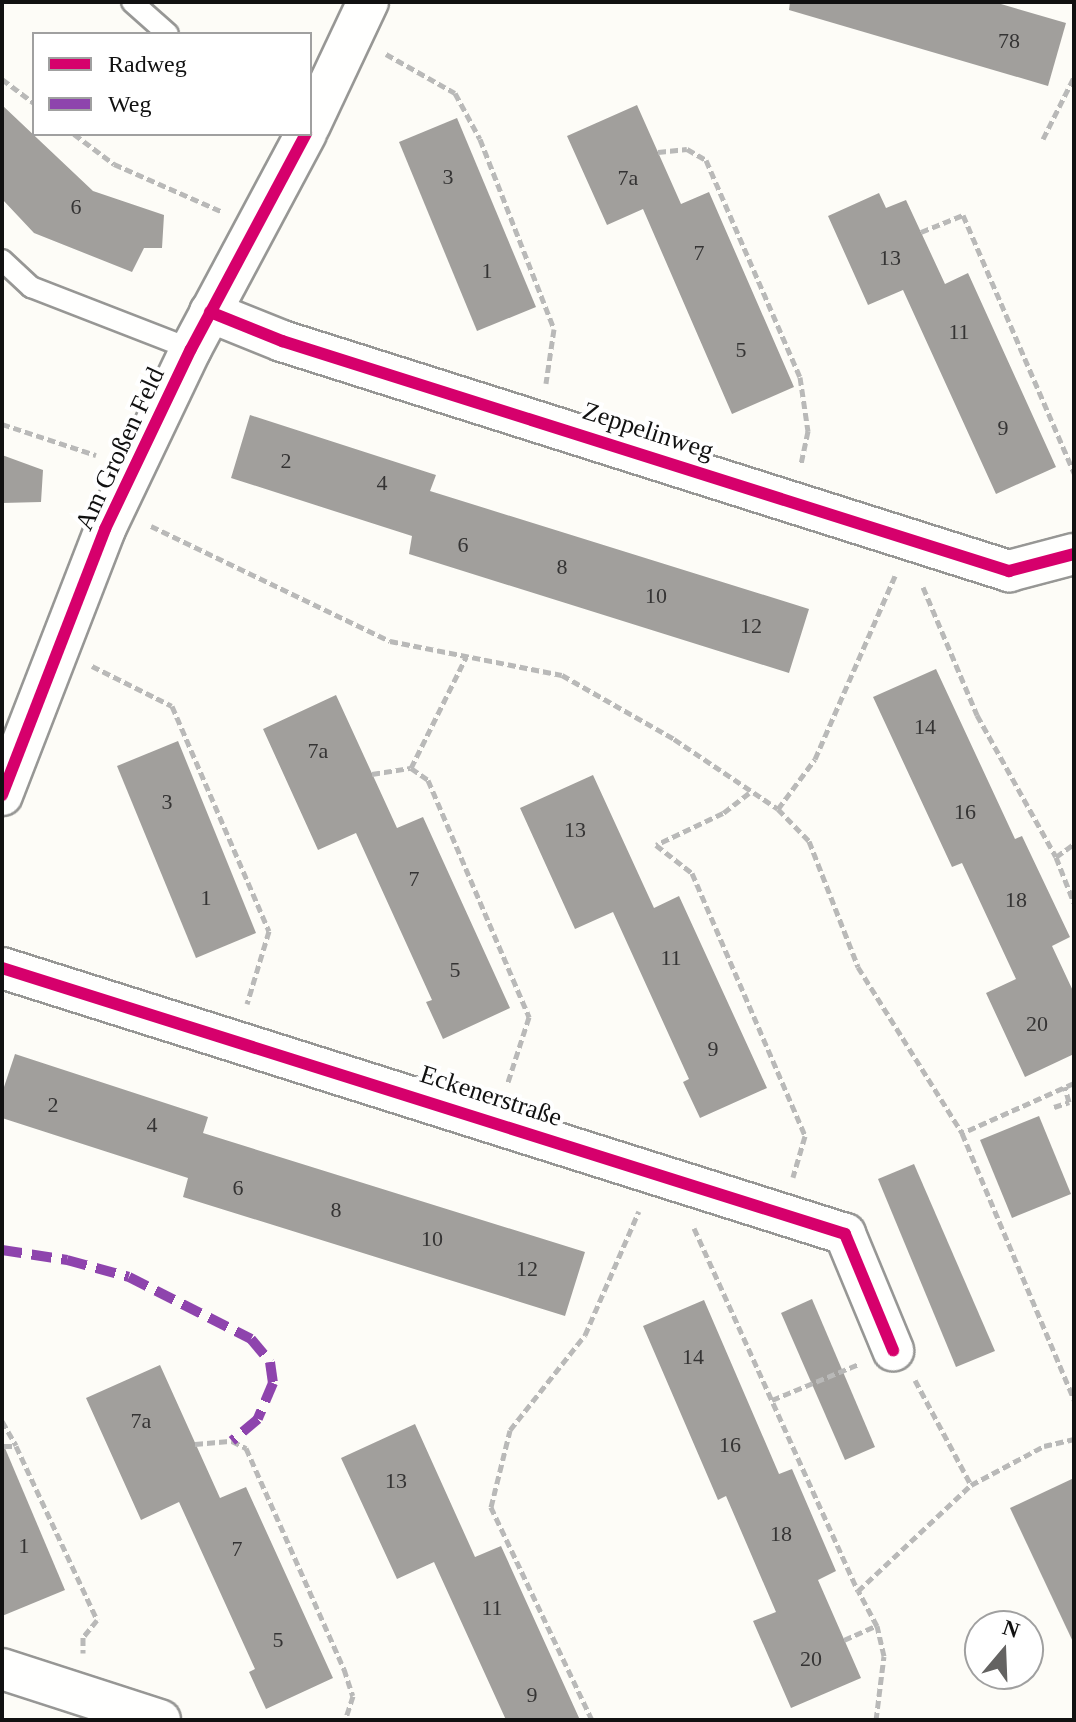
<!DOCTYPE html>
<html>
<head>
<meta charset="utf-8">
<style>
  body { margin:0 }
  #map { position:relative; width:1076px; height:1722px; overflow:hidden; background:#fdfcf7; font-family:Georgia,serif }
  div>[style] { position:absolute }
  .building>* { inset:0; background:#a19f9c }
  .path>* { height:5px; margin-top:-2.5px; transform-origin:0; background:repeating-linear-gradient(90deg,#b9b9b8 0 8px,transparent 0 12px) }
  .roads { filter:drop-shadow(2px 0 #979795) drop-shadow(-2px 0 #979795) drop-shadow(0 2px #979795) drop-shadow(0 -2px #979795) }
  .lane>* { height:20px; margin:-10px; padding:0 10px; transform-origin:10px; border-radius:10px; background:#fffffe }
  .street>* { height:40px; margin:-20px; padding:0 20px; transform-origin:20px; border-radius:20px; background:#fffffe }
  .quiet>* { height:10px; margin-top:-5px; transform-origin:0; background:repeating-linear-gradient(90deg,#8e44ad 0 20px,transparent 0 30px) }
  .cycleway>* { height:12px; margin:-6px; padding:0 6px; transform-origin:6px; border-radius:6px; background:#d6006c }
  span { translate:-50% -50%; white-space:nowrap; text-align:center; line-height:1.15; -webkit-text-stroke:8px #fff; paint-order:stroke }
  .number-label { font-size:22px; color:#353434 }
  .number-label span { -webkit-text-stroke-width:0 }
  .street-label { font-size:26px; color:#111 }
  .frame { position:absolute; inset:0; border:4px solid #111; pointer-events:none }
  .legend { position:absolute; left:32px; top:32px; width:280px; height:104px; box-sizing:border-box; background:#fff; border:2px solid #a0a0a0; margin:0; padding:10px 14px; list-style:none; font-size:24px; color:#111 }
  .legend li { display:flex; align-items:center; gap:16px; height:40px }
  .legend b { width:40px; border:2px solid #a0a0a0 }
  .north { position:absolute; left:964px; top:1610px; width:80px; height:80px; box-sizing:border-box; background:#fff; border:2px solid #a0a0a0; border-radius:50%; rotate:19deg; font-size:22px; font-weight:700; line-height:32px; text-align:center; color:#111 }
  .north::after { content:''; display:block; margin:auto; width:28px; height:36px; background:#646362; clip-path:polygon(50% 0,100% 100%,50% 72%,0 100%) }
</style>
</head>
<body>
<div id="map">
  <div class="building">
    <i style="clip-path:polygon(790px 2px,994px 2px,1066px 23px,1048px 86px,789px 10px)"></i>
    <i style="clip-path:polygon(2px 105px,93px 191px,164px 215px,162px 248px,144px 248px,132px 272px,34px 233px,2px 199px)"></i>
    <i style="clip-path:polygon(637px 105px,681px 204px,709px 192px,794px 387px,732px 414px,643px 209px,607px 225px,567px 136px)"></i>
    <i style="clip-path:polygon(457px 118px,536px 307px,477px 331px,399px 142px)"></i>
    <i style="clip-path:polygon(879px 193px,886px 208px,906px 200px,945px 284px,968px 273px,1056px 467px,996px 494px,903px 290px,868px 305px,828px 216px)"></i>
    <i style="clip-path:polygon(250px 415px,436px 475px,430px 491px,809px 609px,789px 673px,409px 554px,412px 536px,231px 478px)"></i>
    <i style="clip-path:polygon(2px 455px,43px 470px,41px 502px,2px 503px)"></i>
    <i style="clip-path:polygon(936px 669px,1015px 839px,1022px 836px,1070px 937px,1052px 946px,1074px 993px,1074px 1054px,1025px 1077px,986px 993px,1016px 979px,962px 863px,952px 867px,873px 697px)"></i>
    <i style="clip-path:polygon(336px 695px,397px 828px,423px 817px,510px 1008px,443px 1039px,426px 1002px,432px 1000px,356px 833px,318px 850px,263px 729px)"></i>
    <i style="clip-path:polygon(178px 741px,256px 933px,196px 958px,117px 766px)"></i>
    <i style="clip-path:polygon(593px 775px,654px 908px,679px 896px,767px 1088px,700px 1118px,683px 1082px,689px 1079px,613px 912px,575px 929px,520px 808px)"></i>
    <i style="clip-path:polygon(15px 1054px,208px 1117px,203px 1133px,585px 1252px,565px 1316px,183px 1197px,188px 1178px,2px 1118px,2px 1093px)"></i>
    <i style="clip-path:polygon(1039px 1116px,1071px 1194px,1012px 1218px,980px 1140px)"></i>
    <i style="clip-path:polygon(914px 1164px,995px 1351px,956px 1367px,878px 1179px)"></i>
    <i style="clip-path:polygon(812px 1299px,875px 1447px,845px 1460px,781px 1313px)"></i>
    <i style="clip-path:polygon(704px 1300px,779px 1474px,792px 1469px,836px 1571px,818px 1580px,861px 1678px,791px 1708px,753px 1621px,776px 1612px,726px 1496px,718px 1500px,643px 1326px)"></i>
    <i style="clip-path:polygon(160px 1365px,220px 1498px,246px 1487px,333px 1678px,266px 1709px,249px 1672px,255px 1669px,179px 1502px,141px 1520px,86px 1398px)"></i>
    <i style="clip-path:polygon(415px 1424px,475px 1557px,501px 1546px,580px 1720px,506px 1720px,434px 1562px,397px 1579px,341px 1458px)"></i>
    <i style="clip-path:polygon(2px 1441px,65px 1590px,2px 1616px)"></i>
    <i style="clip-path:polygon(1074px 1478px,1074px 1644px,1010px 1508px)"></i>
  </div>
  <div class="path">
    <i style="left:386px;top:54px;width:79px;rotate:29.5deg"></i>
    <i style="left:455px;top:93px;width:52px;rotate:61.5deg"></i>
    <i style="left:480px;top:139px;width:204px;rotate:68.7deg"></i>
    <i style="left:554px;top:329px;width:55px;rotate:98.4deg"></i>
    <i style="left:2px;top:79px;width:40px;rotate:37deg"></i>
    <i style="left:74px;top:134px;width:50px;rotate:36.9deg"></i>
    <i style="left:114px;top:164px;width:119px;rotate:23.8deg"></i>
    <i style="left:1043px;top:139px;width:69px;rotate:-63.4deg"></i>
    <i style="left:658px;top:152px;width:29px;rotate:-6deg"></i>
    <i style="left:687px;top:149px;width:22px;rotate:30deg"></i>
    <i style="left:706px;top:160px;width:236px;rotate:66.6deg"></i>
    <i style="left:800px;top:377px;width:55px;rotate:81.6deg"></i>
    <i style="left:808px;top:431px;width:35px;rotate:102deg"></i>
    <i style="left:921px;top:232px;width:45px;rotate:-22deg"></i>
    <i style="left:963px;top:215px;width:281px;rotate:66.7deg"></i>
    <i style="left:2px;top:424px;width:99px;rotate:18.3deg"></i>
    <i style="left:151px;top:526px;width:265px;rotate:25.7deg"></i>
    <i style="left:390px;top:641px;width:175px;rotate:11.2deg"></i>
    <i style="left:562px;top:675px;width:129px;rotate:29.7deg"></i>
    <i style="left:674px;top:739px;width:125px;rotate:33.9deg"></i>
    <i style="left:778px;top:809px;width:45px;rotate:45.9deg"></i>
    <i style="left:809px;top:841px;width:135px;rotate:68.7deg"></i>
    <i style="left:858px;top:967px;width:196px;rotate:57.9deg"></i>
    <i style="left:923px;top:587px;width:139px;rotate:67.1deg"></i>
    <i style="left:977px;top:715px;width:162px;rotate:60.9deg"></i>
    <i style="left:1056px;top:857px;width:49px;rotate:68.6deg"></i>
    <i style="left:92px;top:666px;width:89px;rotate:26.6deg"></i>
    <i style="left:172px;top:706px;width:245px;rotate:66.7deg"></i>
    <i style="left:269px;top:931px;width:76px;rotate:106.8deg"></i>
    <i style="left:411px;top:768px;width:124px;rotate:-63.6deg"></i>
    <i style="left:372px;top:774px;width:39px;rotate:-9deg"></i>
    <i style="left:411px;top:768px;width:21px;rotate:35deg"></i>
    <i style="left:428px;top:780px;width:258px;rotate:66.9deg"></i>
    <i style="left:529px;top:1017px;width:71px;rotate:107.9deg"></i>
    <i style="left:749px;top:793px;width:33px;rotate:142deg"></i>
    <i style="left:723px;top:813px;width:74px;rotate:154.5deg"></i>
    <i style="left:656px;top:845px;width:46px;rotate:37.9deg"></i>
    <i style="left:692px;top:873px;width:286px;rotate:66.7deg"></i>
    <i style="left:805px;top:1136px;width:43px;rotate:106.3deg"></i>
    <i style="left:778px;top:809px;width:62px;rotate:-53.5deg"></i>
    <i style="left:815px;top:759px;width:200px;rotate:-66.4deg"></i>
    <i style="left:1056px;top:857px;width:22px;rotate:-36deg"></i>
    <i style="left:1074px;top:1083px;width:123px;rotate:155.9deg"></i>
    <i style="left:962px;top:1133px;width:290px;rotate:67.2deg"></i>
    <i style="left:1054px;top:1107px;width:16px;rotate:-18deg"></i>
    <i style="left:1069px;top:1102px;width:16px;rotate:-105deg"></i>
    <i style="left:694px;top:1228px;width:398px;rotate:65.7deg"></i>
    <i style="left:915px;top:1380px;width:119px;rotate:61.9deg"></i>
    <i style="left:772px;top:1400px;width:94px;rotate:-22.5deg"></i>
    <i style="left:2px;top:1421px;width:28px;rotate:60deg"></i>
    <i style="left:195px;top:1444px;width:37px;rotate:-5deg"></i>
    <i style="left:232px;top:1441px;width:16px;rotate:27deg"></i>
    <i style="left:246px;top:1448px;width:242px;rotate:66.1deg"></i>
    <i style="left:344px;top:1669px;width:28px;rotate:72deg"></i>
    <i style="left:353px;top:1696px;width:25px;rotate:108deg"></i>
    <i style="left:4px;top:1446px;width:12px"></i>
    <i style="left:16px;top:1446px;width:192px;rotate:65deg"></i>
    <i style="left:97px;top:1620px;width:22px;rotate:129deg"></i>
    <i style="left:83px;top:1637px;width:16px;rotate:90deg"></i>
    <i style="left:844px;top:1640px;width:35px;rotate:-24deg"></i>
    <i style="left:592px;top:1720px;width:236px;rotate:-115.4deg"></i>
    <i style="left:491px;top:1507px;width:79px;rotate:-76.1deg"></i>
    <i style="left:510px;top:1430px;width:121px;rotate:-51.7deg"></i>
    <i style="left:585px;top:1335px;width:135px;rotate:-66.5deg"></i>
    <i style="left:876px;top:1720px;width:64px;rotate:-82.9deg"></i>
    <i style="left:884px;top:1656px;width:31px;rotate:-103deg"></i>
    <i style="left:877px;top:1626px;width:40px;rotate:-118deg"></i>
    <i style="left:858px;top:1591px;width:155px;rotate:-43.2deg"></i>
    <i style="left:971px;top:1485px;width:83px;rotate:-28.1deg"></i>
    <i style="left:1044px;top:1446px;width:31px;rotate:-13deg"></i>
  </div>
  <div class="roads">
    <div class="lane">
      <i style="left:132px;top:2px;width:48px;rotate:41.6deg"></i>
      <i style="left:2px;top:260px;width:40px;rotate:43deg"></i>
      <i style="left:31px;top:287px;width:172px;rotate:21.2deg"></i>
    </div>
    <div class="street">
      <i style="left:310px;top:125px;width:136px;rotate:-64.8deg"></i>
      <i style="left:210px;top:312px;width:78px;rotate:21.9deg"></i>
      <i style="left:282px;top:341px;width:763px;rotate:17.56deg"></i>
      <i style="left:1009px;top:571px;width:67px;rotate:-14.7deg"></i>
      <i style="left:2px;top:795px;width:285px;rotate:-68.8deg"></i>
      <i style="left:105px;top:529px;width:199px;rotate:-64.5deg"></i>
      <i style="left:191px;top:349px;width:244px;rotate:-61.9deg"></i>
      <i style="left:2px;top:968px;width:884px;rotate:17.51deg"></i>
      <i style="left:845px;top:1234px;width:126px;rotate:67.5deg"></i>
      <i style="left:2px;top:1669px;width:166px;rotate:17.9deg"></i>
    </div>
  </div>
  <div class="quiet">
    <i style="left:2px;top:1250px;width:66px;rotate:8.7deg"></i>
    <i style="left:67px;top:1260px;width:64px;rotate:15.3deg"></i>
    <i style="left:129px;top:1277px;width:137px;rotate:26.9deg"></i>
    <i style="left:251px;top:1339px;width:30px;rotate:50deg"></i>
    <i style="left:270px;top:1362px;width:21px;rotate:82deg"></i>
    <i style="left:273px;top:1383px;width:39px;rotate:113deg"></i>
    <i style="left:258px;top:1419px;width:34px;rotate:140deg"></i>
  </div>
  <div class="cycleway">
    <i style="left:210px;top:312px;width:78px;rotate:21.9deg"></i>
    <i style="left:282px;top:341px;width:763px;rotate:17.56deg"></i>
    <i style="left:1009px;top:571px;width:67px;rotate:-14.7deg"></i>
    <i style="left:2px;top:795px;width:285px;rotate:-68.8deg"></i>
    <i style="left:105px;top:529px;width:199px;rotate:-64.5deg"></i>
    <i style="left:191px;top:349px;width:244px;rotate:-61.9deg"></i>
    <i style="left:2px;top:968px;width:884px;rotate:17.51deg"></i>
    <i style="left:845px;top:1234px;width:126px;rotate:67.5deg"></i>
  </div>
  <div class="number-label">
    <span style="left:1009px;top:41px">78</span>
    <span style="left:448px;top:177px">3</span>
    <span style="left:628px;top:178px">7a</span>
    <span style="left:76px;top:207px">6</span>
    <span style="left:699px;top:253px">7</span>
    <span style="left:890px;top:258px">13</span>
    <span style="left:487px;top:271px">1</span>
    <span style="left:959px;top:332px">11</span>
    <span style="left:741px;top:350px">5</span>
    <span style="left:1003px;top:428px">9</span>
    <span style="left:286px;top:461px">2</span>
    <span style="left:382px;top:483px">4</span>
    <span style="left:463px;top:545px">6</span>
    <span style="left:562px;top:567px">8</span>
    <span style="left:656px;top:596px">10</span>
    <span style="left:751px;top:626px">12</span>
    <span style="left:925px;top:727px">14</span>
    <span style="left:318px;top:751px">7a</span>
    <span style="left:167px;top:802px">3</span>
    <span style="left:965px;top:812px">16</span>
    <span style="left:575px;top:830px">13</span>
    <span style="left:414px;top:879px">7</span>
    <span style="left:206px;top:898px">1</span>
    <span style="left:1016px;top:900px">18</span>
    <span style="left:671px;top:958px">11</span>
    <span style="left:455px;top:970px">5</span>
    <span style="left:1037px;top:1024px">20</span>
    <span style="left:713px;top:1049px">9</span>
    <span style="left:53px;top:1105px">2</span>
    <span style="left:152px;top:1125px">4</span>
    <span style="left:238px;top:1188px">6</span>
    <span style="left:336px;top:1210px">8</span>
    <span style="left:432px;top:1239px">10</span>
    <span style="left:527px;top:1269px">12</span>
    <span style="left:693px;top:1357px">14</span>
    <span style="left:141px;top:1421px">7a</span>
    <span style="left:730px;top:1445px">16</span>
    <span style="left:396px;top:1481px">13</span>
    <span style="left:781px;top:1534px">18</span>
    <span style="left:24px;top:1546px">1</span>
    <span style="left:237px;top:1549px">7</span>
    <span style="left:492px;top:1608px">11</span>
    <span style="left:278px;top:1640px">5</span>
    <span style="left:811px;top:1659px">20</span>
    <span style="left:532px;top:1695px">9</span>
  </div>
  <div class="street-label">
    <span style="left:648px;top:431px;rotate:18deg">Zeppelinweg</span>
    <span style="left:120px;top:449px;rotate:-65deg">Am Großen Feld</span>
    <span style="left:491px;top:1096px;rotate:18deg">Eckenerstraße</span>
  </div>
  <div class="frame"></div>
  <ul class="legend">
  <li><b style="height:10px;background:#d6006c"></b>Radweg</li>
  <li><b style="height:10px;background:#8e44ad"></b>Weg</li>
  </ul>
  <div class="north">N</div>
</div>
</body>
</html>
